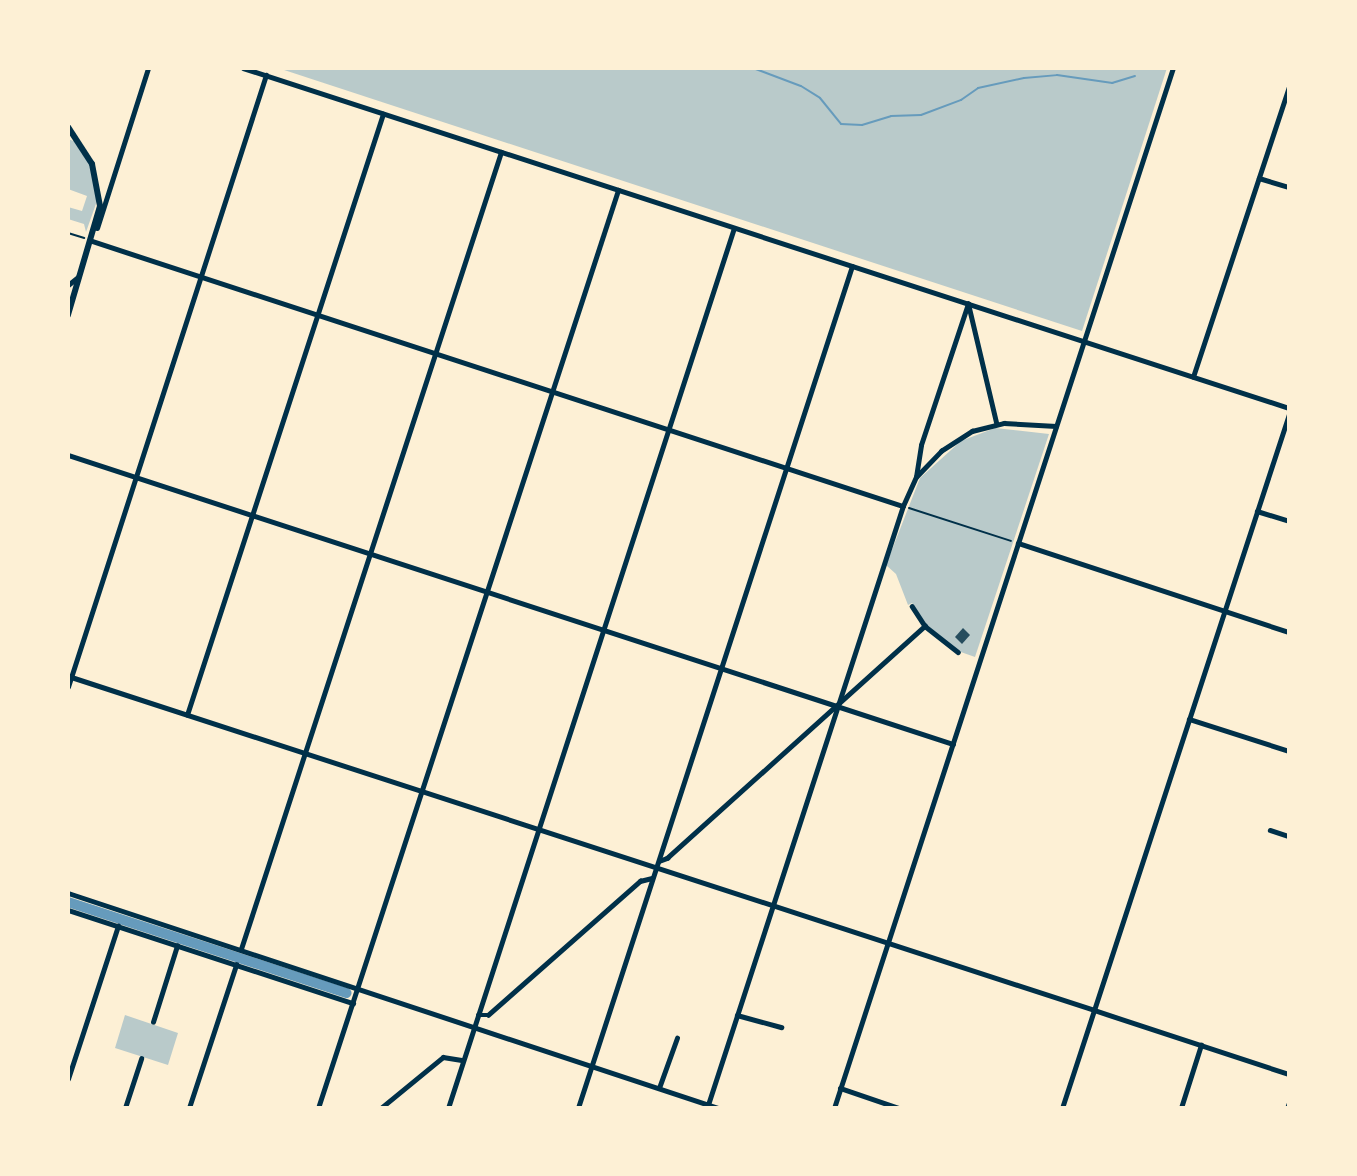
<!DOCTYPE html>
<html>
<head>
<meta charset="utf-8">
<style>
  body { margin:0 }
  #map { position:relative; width:1357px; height:1176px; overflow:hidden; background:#fdf0d5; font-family:"Times New Roman",serif }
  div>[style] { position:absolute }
  .green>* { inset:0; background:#b9caca }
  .stream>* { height:2px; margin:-1px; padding:0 1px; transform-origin:1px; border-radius:1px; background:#669bbc }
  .river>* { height:10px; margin:-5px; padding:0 5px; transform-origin:5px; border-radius:5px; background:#669bbc }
  .building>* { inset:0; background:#264d5e }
  .path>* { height:2px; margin:-1px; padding:0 1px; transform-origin:1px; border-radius:1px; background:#003049 }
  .minor>* { height:4.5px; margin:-2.25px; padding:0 2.25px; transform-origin:2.25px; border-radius:2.25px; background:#003049 }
  .tertiary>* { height:5px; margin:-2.5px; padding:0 2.5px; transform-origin:2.5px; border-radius:2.5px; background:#003049 }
  .secondary>* { height:5px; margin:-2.5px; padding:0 2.5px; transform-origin:2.5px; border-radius:2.5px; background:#003049 }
  .primary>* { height:6px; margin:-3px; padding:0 3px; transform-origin:3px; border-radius:3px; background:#003049 }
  span { translate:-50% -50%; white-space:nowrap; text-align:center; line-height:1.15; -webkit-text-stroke:5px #fdf0d5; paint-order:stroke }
  .frame { position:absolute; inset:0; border:70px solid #fdf0d5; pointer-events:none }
</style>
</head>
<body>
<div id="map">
  <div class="green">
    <i style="clip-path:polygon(278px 68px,1167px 68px,1082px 331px)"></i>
    <i style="clip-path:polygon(68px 139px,79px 143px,92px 171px,97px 201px,86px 232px,84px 224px,68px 219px,68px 207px,82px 211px,87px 196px,68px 189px)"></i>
    <i style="clip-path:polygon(995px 428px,1049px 434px,975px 657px,958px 651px,926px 624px,912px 603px,908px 605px,896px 574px,886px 565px,920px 478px,961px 441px)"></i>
    <i style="clip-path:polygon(125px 1015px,178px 1033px,168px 1065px,115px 1048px)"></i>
  </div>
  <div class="stream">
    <i style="left:753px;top:68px;width:51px;rotate:20.6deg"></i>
    <i style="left:801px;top:86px;width:22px;rotate:32deg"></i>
    <i style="left:820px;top:98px;width:33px;rotate:51deg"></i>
    <i style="left:841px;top:124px;width:21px;rotate:3deg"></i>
    <i style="left:862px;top:125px;width:30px;rotate:-17deg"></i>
    <i style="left:891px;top:116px;width:30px;rotate:-2deg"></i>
    <i style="left:921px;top:115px;width:43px;rotate:-20.6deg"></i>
    <i style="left:961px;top:100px;width:21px;rotate:-35deg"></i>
    <i style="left:978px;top:88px;width:47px;rotate:-12.3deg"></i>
    <i style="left:1024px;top:78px;width:33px;rotate:-5deg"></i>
    <i style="left:1057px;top:75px;width:56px;rotate:8.3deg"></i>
    <i style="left:1112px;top:83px;width:24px;rotate:-17deg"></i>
  </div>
  <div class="river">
    <i style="left:68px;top:902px;width:293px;rotate:18.1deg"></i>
  </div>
  <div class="building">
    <i style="clip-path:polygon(963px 628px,970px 635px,962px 644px,955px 637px)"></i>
  </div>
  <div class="path">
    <i style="left:68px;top:233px;width:17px;rotate:17deg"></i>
    <i style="left:909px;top:508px;width:107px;rotate:17.9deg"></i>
  </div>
  <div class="minor">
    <i style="left:1259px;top:178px;width:31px;rotate:17deg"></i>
    <i style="left:92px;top:241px;width:853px;rotate:18.1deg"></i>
    <i style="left:969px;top:306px;width:121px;rotate:76.7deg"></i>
    <i style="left:1193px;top:377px;width:305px;rotate:-71.7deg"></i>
    <i style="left:68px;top:455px;width:931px;rotate:18.08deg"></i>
    <i style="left:917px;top:476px;width:35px;rotate:-46deg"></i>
    <i style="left:941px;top:451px;width:37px;rotate:-33deg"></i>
    <i style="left:972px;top:431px;width:33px;rotate:-14deg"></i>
    <i style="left:1004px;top:423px;width:52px;rotate:3.3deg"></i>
    <i style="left:1257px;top:511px;width:34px;rotate:17deg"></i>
    <i style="left:1018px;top:543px;width:285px;rotate:18.2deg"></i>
    <i style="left:912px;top:606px;width:24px;rotate:57deg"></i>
    <i style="left:925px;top:626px;width:42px;rotate:38.2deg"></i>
    <i style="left:68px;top:687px;width:643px;rotate:-72.07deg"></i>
    <i style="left:187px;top:715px;width:632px;rotate:-71.94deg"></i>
    <i style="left:1189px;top:719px;width:105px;rotate:17.7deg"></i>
    <i style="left:1270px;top:830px;width:20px;rotate:18deg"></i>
    <i style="left:659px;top:861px;width:9px;rotate:-21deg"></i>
    <i style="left:667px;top:858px;width:347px;rotate:-42deg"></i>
    <i style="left:68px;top:910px;width:300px;rotate:18.1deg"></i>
    <i style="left:241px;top:949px;width:838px;rotate:-71.93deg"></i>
    <i style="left:1094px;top:1010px;width:205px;rotate:18.2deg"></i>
    <i style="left:478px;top:1015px;width:10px"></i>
    <i style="left:488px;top:1015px;width:203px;rotate:-41.4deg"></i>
    <i style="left:640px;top:881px;width:12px;rotate:-14deg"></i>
    <i style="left:737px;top:1015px;width:46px;rotate:15.3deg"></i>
    <i style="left:153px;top:1022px;width:80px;rotate:-72.5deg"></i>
    <i style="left:68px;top:1079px;width:161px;rotate:-71.9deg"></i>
    <i style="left:659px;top:1088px;width:53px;rotate:-70.2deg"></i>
    <i style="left:840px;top:1088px;width:62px;rotate:18.7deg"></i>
    <i style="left:125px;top:1108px;width:52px;rotate:-71.9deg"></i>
    <i style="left:189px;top:1108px;width:151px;rotate:-71.8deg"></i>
    <i style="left:381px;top:1108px;width:80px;rotate:-39.4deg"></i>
    <i style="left:443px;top:1057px;width:20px;rotate:9deg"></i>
    <i style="left:578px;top:1108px;width:885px;rotate:-71.97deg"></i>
    <i style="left:707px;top:1108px;width:633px;rotate:-71.97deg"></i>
    <i style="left:903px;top:506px;width:32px;rotate:-66deg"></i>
    <i style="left:916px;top:477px;width:32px;rotate:-81deg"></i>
    <i style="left:921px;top:445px;width:149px;rotate:-71.6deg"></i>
    <i style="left:1181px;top:1108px;width:66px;rotate:-72.4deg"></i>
    <i style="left:1287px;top:1108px;width:5px;rotate:-68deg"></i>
  </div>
  <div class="tertiary">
    <i style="left:68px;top:285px;width:14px;rotate:-39deg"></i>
  </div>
  <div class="secondary">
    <i style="left:243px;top:68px;width:1100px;rotate:18.01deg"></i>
    <i style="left:97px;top:228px;width:168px;rotate:-72.3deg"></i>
    <i style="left:68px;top:676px;width:1079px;rotate:18.03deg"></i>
    <i style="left:68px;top:893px;width:685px;rotate:18.3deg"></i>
    <i style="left:318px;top:1108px;width:966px;rotate:-71.9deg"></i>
    <i style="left:448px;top:1108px;width:925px;rotate:-72deg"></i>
    <i style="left:834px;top:1108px;width:1094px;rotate:-71.95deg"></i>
    <i style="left:1062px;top:1108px;width:730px;rotate:-71.89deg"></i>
  </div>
  <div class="primary">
    <i style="left:68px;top:127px;width:44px;rotate:57deg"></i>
    <i style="left:92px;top:164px;width:43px;rotate:79.2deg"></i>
    <i style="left:100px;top:206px;width:114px;rotate:106.4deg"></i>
  </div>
  <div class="frame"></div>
</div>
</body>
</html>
